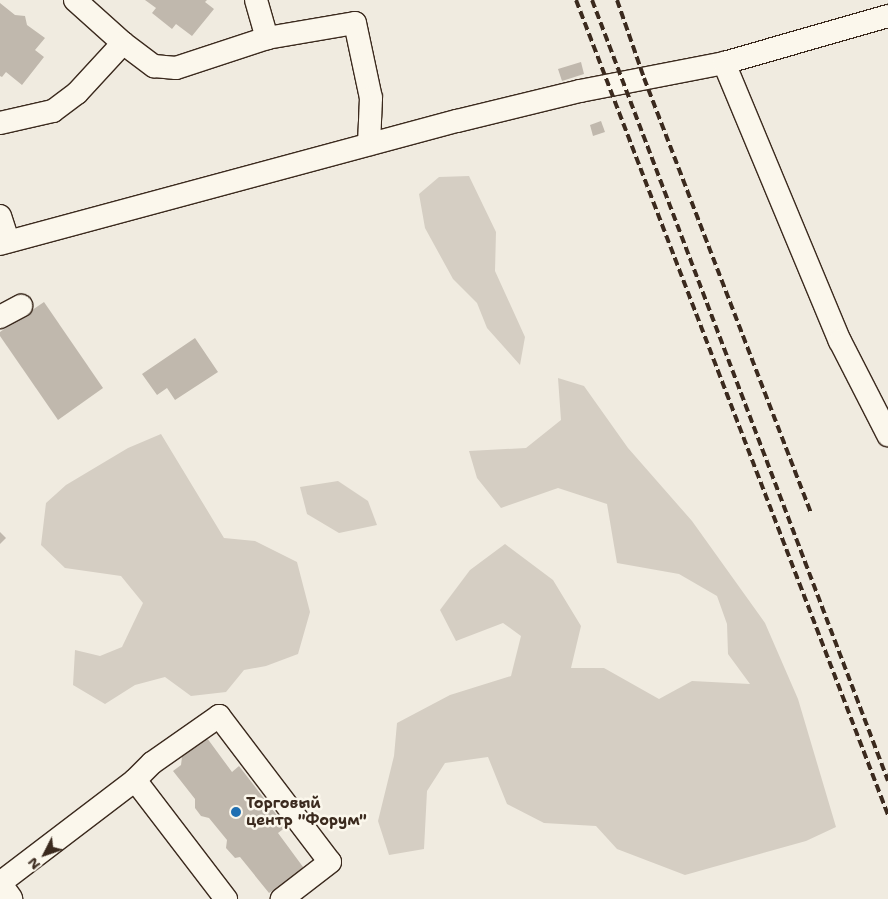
<!DOCTYPE html>
<html>
<head>
<meta charset="utf-8">
<style>
  body { margin:0 }
  #map { position:relative; width:888px; height:899px; overflow:hidden; background:#f0ebe0; font-family:"Shantell Sans",sans-serif }
  div>[style] { position:absolute }
  .green>* { inset:0; background:#d5cec3 }
  .building>* { inset:0; background:#c0b8ad }
  .roads { filter:drop-shadow(1px 0 #3b2a1e) drop-shadow(-1px 0 #3b2a1e) drop-shadow(0 1px #3b2a1e) drop-shadow(0 -1px #3b2a1e) }
  .minor>* { height:22px; margin:-11px; padding:0 11px; transform-origin:11px; border-radius:11px; background:#fbf7ec }
  .major>* { height:28px; margin:-14px; padding:0 14px; transform-origin:14px; border-radius:14px; background:#fbf7ec }
  .rail>* { height:4px; margin-top:-2px; transform-origin:0; background:repeating-linear-gradient(90deg,#3b2a1e 0 8px,transparent 0 12px) }
  .dots>* { width:14px; height:14px; translate:-50% -50%; box-sizing:border-box; border:2px solid #fbf7ec; border-radius:50% }
  span { translate:-50% -50%; white-space:nowrap; text-align:center; line-height:1.15; -webkit-text-stroke:5px #fbf7ec; paint-order:stroke }
  .poi-label { font-size:15px; color:#3b2a1e; font-weight:700 }
  .left { translate:0 -50%; text-align:left }
  .north { position:absolute; left:20px; top:829px; width:50px; height:50px; -webkit-text-stroke:4px #fbf7ec; paint-order:stroke; rotate:229deg; font-size:14px; font-weight:700; line-height:20px; text-align:center; color:#3b2a1e }
  .north::after { content:''; display:block; margin:auto; width:18px; height:22px; background:#3b2a1e; clip-path:polygon(50% 0,100% 100%,50% 72%,0 100%) }
</style>
</head>
<body>
<div id="map">
  <div class="green">
    <i style="clip-path:polygon(469px 176px,496px 232px,495px 271px,525px 337px,520px 365px,487px 328px,477px 303px,453px 279px,425px 228px,419px 194px,439px 177px)"></i>
    <i style="clip-path:polygon(558px 378px,584px 386px,628px 448px,692px 521px,765px 623px,798px 699px,836px 827px,806px 841px,685px 875px,617px 849px,596px 826px,544px 823px,507px 804px,488px 757px,445px 763px,427px 791px,424px 849px,389px 855px,378px 821px,394px 756px,397px 723px,450px 695px,511px 676px,521px 636px,503px 623px,456px 641px,440px 610px,470px 570px,505px 544px,553px 580px,581px 626px,571px 668px,604px 668px,659px 699px,692px 681px,750px 684px,728px 654px,727px 624px,717px 596px,679px 574px,617px 563px,607px 504px,558px 488px,501px 508px,477px 478px,469px 451px,526px 448px,561px 420px)"></i>
    <i style="clip-path:polygon(161px 434px,224px 538px,255px 541px,297px 562px,310px 612px,298px 654px,266px 666px,244px 670px,226px 692px,191px 696px,165px 677px,135px 685px,105px 704px,73px 685px,75px 650px,100px 656px,122px 647px,143px 603px,121px 576px,65px 568px,41px 545px,46px 503px,66px 485px,128px 448px)"></i>
    <i style="clip-path:polygon(338px 481px,368px 501px,377px 525px,339px 533px,307px 514px,300px 487px)"></i>
  </div>
  <div class="building">
    <i style="clip-path:polygon(145px 0,207px 0,205px 2px,214px 9px,192px 36px,176px 24px,172px 29px,152px 13px,156px 8px)"></i>
    <i style="clip-path:polygon(0 3px,15px 15px,25px 16px,27px 25px,45px 38px,35px 50px,44px 57px,22px 85px,6px 72px,2px 77px,0 76px)"></i>
    <i style="clip-path:polygon(581px 62px,584px 74px,562px 81px,558px 69px)"></i>
    <i style="clip-path:polygon(601px 121px,605px 132px,593px 136px,590px 125px)"></i>
    <i style="clip-path:polygon(44px 302px,103px 388px,58px 420px,0 336px,0 332px)"></i>
    <i style="clip-path:polygon(195px 338px,218px 372px,175px 400px,167px 388px,157px 395px,142px 374px)"></i>
    <i style="clip-path:polygon(0 532px,6px 538px,0 544px)"></i>
    <i style="clip-path:polygon(207px 738px,232px 772px,239px 766px,286px 827px,278px 833px,306px 871px,283px 890px,275px 889px,269px 893px,240px 857px,235px 858px,226px 848px,227px 840px,209px 818px,201px 816px,195px 808px,195px 799px,173px 771px,181px 765px,182px 757px)"></i>
  </div>
  <div class="roads">
    <div class="minor">
      <i style="left:75px;top:0;width:64px;rotate:41.9deg"></i>
      <i style="left:123px;top:43px;width:39px;rotate:37deg"></i>
      <i style="left:154px;top:66px;width:22px;rotate:5deg"></i>
      <i style="left:176px;top:68px;width:96px;rotate:-18.2deg"></i>
      <i style="left:267px;top:38px;width:89px;rotate:-9.7deg"></i>
      <i style="left:355px;top:23px;width:77px;rotate:78deg"></i>
      <i style="left:371px;top:98px;width:46px;rotate:92.5deg"></i>
      <i style="left:256px;top:0;width:40px;rotate:74deg"></i>
      <i style="left:724px;top:63px;width:301px;rotate:67.4deg"></i>
      <i style="left:840px;top:341px;width:106px;rotate:62.9deg"></i>
      <i style="left:0;top:123px;width:54px;rotate:-12.8deg"></i>
      <i style="left:53px;top:111px;width:30px;rotate:-37deg"></i>
      <i style="left:77px;top:93px;width:68px;rotate:-47.4deg"></i>
      <i style="left:0;top:216px;width:26px;rotate:72deg"></i>
      <i style="left:0;top:244px;width:473px;rotate:-15.1deg"></i>
      <i style="left:457px;top:121px;width:127px;rotate:-13.7deg"></i>
      <i style="left:580px;top:91px;width:147px;rotate:-11deg"></i>
      <i style="left:724px;top:63px;width:171px;rotate:-16deg"></i>
      <i style="left:0;top:317px;width:24px;rotate:-28deg"></i>
      <i style="left:135px;top:780px;width:150px;rotate:52.6deg"></i>
      <i style="left:0;top:883px;width:170px;rotate:-37.3deg"></i>
      <i style="left:135px;top:780px;width:24px;rotate:-45deg"></i>
      <i style="left:152px;top:763px;width:82px;rotate:-35deg"></i>
      <i style="left:219px;top:716px;width:183px;rotate:52.8deg"></i>
      <i style="left:330px;top:862px;width:61px;rotate:142.4deg"></i>
    </div>
    <div class="major">
      <i style="left:0;top:888px;width:14px;rotate:54deg"></i>
    </div>
  </div>
  <div class="rail">
    <i style="left:576px;top:0;width:873px;rotate:69.05deg"></i>
    <i style="left:592px;top:0;width:835px;rotate:69.24deg"></i>
    <i style="left:617px;top:0;width:83px;rotate:70.9deg"></i>
    <i style="left:644px;top:78px;width:465px;rotate:69deg"></i>
  </div>
  <div class="dots">
    <i style="left:236px;top:812px;background:#1f6fb2"></i>
  </div>
  <div class="poi-label">
    <span class="left" style="left:246px;top:812px">Торговый<br>центр "Форум"</span>
  </div>
  <div class="north">N</div>
</div>
</body>
</html>
